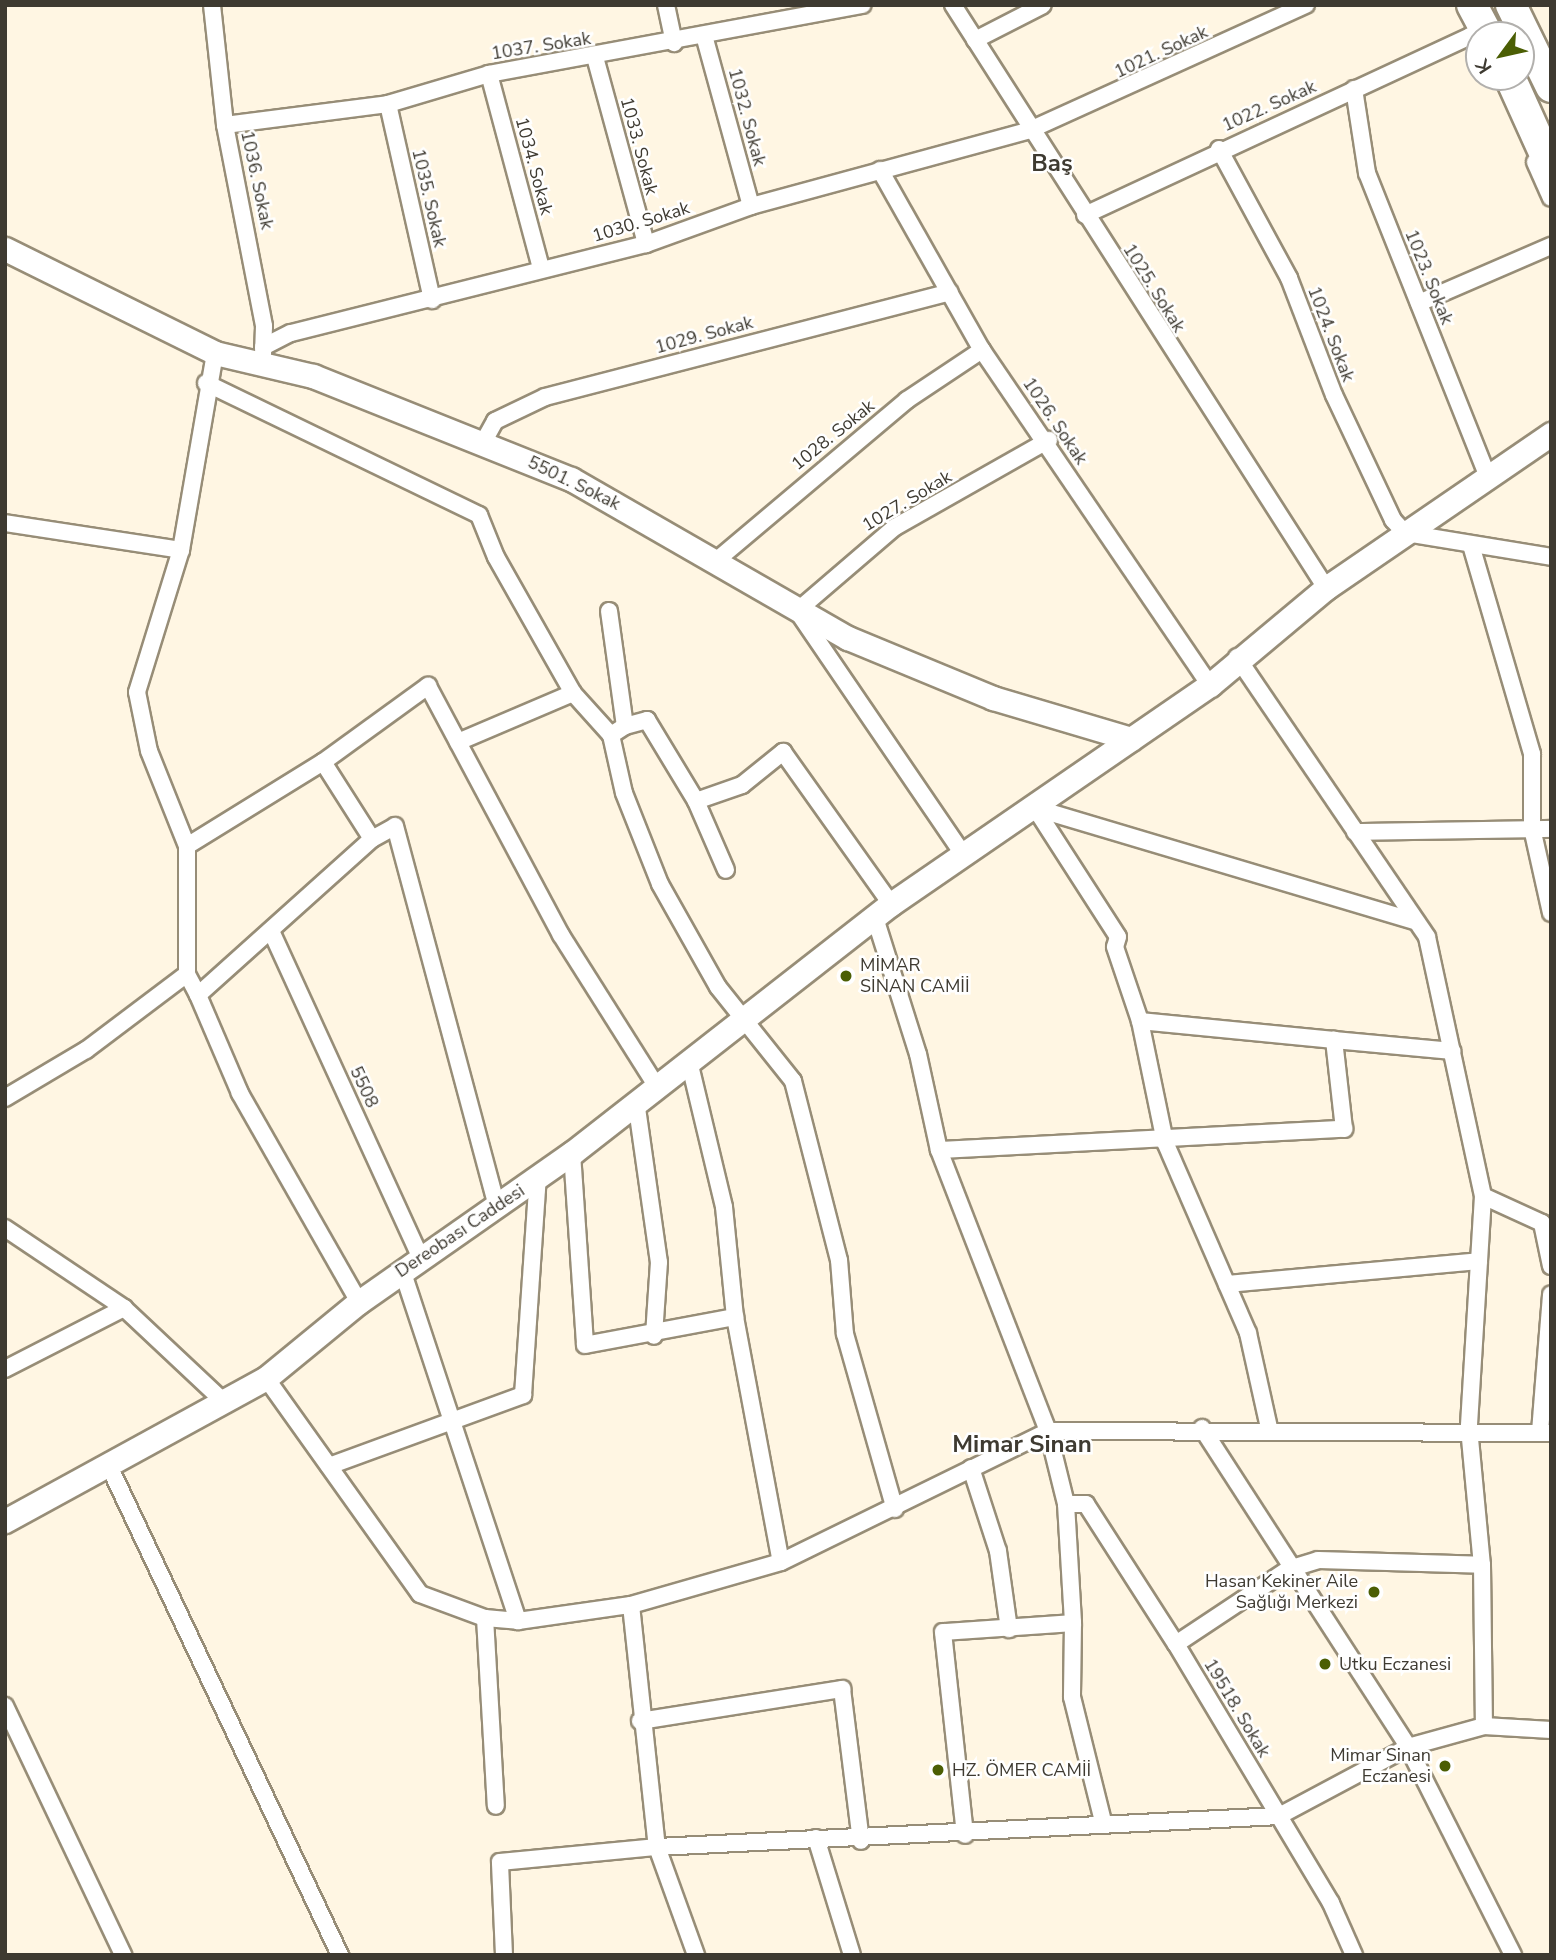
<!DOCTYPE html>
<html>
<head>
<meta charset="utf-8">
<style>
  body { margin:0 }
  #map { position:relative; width:1556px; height:1960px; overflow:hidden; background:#fff6e3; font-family:"Nunito Sans",sans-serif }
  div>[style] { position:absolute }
  .roads { filter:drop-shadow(2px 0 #978d77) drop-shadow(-2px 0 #978d77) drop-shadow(0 2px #978d77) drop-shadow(0 -2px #978d77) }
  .street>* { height:16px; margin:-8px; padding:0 8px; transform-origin:8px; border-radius:8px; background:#fff }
  .secondary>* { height:23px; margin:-11.5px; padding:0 11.5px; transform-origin:11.5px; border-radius:11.5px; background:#fff }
  .highway>* { height:30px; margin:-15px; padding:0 15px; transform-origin:15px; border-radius:15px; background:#fff }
  .dots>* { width:19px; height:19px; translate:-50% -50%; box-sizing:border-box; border:4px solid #fff; border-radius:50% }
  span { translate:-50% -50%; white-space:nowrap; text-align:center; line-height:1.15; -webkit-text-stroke:5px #fff; paint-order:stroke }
  .street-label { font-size:18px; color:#3e3a31 }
  .poi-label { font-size:18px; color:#3e3a31 }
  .left { translate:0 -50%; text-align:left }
  .right { translate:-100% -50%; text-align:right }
  .district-label { font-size:24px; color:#3e3a31; font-weight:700 }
  .frame { position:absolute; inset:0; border:7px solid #3e3a31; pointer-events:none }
  .north { position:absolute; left:1465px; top:21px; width:70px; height:70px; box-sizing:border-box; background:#fff; border:2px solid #b2b0ad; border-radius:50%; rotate:237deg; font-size:19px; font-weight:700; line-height:28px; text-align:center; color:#3e3a31 }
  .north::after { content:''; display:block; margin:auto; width:24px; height:32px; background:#4b5e04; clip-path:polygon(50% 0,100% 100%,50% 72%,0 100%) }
</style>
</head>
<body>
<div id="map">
  <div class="roads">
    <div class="street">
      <i style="left:212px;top:5px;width:121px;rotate:83.8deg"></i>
      <i style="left:225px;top:125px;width:205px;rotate:79deg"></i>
      <i style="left:264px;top:326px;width:28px;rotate:92deg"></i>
      <i style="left:666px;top:5px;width:39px;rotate:78deg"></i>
      <i style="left:953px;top:5px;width:692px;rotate:57.39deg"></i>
      <i style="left:705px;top:39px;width:173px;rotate:74.6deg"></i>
      <i style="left:975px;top:40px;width:76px;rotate:-27.2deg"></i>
      <i style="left:595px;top:57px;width:194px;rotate:74.7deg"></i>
      <i style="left:489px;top:74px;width:201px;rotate:75deg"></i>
      <i style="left:1354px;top:89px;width:85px;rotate:81.2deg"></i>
      <i style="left:1367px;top:173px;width:325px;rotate:68.3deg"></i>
      <i style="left:388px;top:104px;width:201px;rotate:77.3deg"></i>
      <i style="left:225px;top:125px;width:164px;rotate:-7.3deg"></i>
      <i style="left:388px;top:104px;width:105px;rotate:-16.5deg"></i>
      <i style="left:489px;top:74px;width:380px;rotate:-10.5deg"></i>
      <i style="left:1219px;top:149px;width:147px;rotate:61.5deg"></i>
      <i style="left:1289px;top:278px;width:125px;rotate:69deg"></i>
      <i style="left:1334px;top:395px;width:138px;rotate:64.7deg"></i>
      <i style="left:1393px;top:520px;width:18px;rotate:47deg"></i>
      <i style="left:1405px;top:533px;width:148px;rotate:9.3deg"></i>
      <i style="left:1535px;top:162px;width:39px;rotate:66deg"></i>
      <i style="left:880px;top:170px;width:207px;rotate:60.5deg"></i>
      <i style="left:982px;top:350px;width:405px;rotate:55.8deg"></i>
      <i style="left:1085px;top:215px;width:425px;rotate:-24.9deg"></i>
      <i style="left:1470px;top:36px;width:12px;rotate:42deg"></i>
      <i style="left:1419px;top:303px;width:144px;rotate:-23.4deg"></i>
      <i style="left:263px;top:347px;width:31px;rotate:-27deg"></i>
      <i style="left:291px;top:333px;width:366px;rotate:-14.1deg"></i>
      <i style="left:646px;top:244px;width:112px;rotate:-19.9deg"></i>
      <i style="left:751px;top:206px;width:289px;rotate:-15.2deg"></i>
      <i style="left:1030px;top:130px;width:303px;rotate:-24.4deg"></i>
      <i style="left:206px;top:383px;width:303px;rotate:25.8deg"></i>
      <i style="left:479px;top:515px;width:45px;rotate:68deg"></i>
      <i style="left:496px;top:557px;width:156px;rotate:60.5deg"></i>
      <i style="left:573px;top:693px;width:57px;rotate:47.9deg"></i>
      <i style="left:484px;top:441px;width:23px;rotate:-61deg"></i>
      <i style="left:495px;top:421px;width:55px;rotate:-25.6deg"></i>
      <i style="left:545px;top:397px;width:418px;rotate:-14.5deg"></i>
      <i style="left:5px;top:523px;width:178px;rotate:8.7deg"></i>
      <i style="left:1471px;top:545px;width:218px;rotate:73.7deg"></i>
      <i style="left:1532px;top:754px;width:74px;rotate:90deg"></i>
      <i style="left:1532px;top:828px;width:87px;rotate:77.4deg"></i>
      <i style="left:717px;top:560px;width:248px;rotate:-40.1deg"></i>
      <i style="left:907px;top:400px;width:90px;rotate:-33.7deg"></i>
      <i style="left:609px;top:611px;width:116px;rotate:82.1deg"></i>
      <i style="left:625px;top:726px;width:17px;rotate:147deg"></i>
      <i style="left:611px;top:735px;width:59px;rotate:77.4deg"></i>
      <i style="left:624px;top:793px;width:98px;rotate:68.4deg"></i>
      <i style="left:660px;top:884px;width:118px;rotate:60.6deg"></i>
      <i style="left:718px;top:987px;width:120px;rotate:51.4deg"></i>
      <i style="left:793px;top:1081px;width:185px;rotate:75.6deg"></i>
      <i style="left:839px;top:1260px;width:74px;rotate:85.4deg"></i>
      <i style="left:845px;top:1334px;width:182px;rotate:74.1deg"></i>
      <i style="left:1237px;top:657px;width:338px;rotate:55.8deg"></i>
      <i style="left:1427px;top:937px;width:265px;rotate:77.8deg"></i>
      <i style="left:1483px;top:1196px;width:232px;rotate:93.5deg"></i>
      <i style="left:1469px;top:1428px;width:138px;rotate:84.6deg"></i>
      <i style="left:1482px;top:1565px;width:161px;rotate:89.3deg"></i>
      <i style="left:625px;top:726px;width:23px;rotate:-15deg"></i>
      <i style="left:647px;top:720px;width:95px;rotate:58.8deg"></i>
      <i style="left:696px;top:801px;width:49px;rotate:-19.2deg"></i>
      <i style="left:742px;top:785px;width:53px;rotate:-38.8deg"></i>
      <i style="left:783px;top:752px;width:186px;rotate:54.6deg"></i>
      <i style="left:458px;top:742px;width:125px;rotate:-23.1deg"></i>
      <i style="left:323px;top:762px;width:91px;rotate:57.5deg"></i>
      <i style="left:696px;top:801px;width:75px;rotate:66.5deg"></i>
      <i style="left:1035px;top:808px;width:153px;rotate:57.2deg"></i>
      <i style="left:1118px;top:937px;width:10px;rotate:107deg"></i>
      <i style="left:1115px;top:947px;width:78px;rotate:71.3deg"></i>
      <i style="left:1140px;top:1021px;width:124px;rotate:78.3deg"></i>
      <i style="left:1165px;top:1142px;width:208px;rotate:66.5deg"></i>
      <i style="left:1248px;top:1333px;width:97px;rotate:77.5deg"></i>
      <i style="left:1035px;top:808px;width:395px;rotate:16.6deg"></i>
      <i style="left:1355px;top:832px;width:196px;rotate:-0.9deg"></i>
      <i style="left:187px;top:846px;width:160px;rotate:-31.7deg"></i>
      <i style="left:323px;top:762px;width:130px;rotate:-35.9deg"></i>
      <i style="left:428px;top:686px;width:282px;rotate:61.9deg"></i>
      <i style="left:561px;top:935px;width:178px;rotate:57.7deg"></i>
      <i style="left:965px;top:857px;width:298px;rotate:-124.3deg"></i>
      <i style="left:797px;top:611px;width:129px;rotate:-40.6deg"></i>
      <i style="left:895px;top:527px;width:177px;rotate:-29.5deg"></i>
      <i style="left:876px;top:921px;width:139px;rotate:72.5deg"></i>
      <i style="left:918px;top:1054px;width:98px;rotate:77.7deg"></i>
      <i style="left:939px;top:1150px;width:301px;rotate:68.8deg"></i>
      <i style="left:1048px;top:1431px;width:75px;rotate:76.1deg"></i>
      <i style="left:1066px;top:1504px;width:119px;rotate:86.6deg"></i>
      <i style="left:1073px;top:1623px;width:130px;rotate:176deg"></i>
      <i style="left:943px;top:1632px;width:204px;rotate:83.8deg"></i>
      <i style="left:272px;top:933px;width:356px;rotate:65.4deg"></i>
      <i style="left:198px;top:995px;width:24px;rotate:-118deg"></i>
      <i style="left:187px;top:974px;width:128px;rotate:-90deg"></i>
      <i style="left:187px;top:846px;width:102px;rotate:-111.8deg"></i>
      <i style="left:149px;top:751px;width:60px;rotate:-101.5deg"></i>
      <i style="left:137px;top:692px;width:149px;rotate:-72.8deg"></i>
      <i style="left:181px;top:550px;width:200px;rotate:-80.2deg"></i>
      <i style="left:1140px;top:1021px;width:195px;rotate:5.6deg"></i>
      <i style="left:689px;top:1061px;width:150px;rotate:76.5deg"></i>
      <i style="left:724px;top:1207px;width:111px;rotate:84.3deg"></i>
      <i style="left:735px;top:1317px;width:249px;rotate:79.4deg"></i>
      <i style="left:5px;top:1098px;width:94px;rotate:-30.7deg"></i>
      <i style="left:86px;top:1050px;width:126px;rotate:-37deg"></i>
      <i style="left:636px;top:1101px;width:163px;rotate:81.9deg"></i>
      <i style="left:659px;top:1262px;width:74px;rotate:93.9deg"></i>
      <i style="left:939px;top:1150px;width:406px;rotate:-3deg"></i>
      <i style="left:1344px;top:1129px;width:90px;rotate:-96.4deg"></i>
      <i style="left:1334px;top:1040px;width:119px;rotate:5.3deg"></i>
      <i style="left:572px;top:1153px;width:192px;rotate:86.1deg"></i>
      <i style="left:585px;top:1345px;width:153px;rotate:-10.6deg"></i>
      <i style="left:1483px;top:1196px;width:65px;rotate:24.6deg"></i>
      <i style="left:1542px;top:1223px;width:44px;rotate:78.2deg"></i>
      <i style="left:5px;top:1228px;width:143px;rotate:33.9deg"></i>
      <i style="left:124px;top:1308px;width:137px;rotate:43.2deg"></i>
      <i style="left:402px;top:1270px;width:370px;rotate:71.7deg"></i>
      <i style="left:1227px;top:1284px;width:253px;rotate:-5.2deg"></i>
      <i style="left:359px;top:1302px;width:241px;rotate:-119.7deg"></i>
      <i style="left:240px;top:1093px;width:107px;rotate:-113.2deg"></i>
      <i style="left:198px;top:995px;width:234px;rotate:-41.9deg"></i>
      <i style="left:372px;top:839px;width:26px;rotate:-29deg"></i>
      <i style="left:395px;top:826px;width:394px;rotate:75deg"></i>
      <i style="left:5px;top:1369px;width:134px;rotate:-27.1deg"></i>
      <i style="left:266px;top:1378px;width:265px;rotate:54.5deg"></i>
      <i style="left:420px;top:1594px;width:69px;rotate:20.3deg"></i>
      <i style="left:485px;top:1618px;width:33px;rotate:5deg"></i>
      <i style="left:518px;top:1621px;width:114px;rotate:-8.1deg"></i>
      <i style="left:631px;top:1605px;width:156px;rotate:-16deg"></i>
      <i style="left:781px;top:1562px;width:297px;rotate:-26.1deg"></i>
      <i style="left:1048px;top:1431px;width:503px;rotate:0.23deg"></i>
      <i style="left:1202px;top:1428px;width:380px;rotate:57.1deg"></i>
      <i style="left:1408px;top:1747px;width:233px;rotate:63.2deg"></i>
      <i style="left:1540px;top:1432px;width:138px;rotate:-85.4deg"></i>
      <i style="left:329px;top:1466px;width:207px;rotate:-20.1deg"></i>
      <i style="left:523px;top:1395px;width:219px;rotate:-86.1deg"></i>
      <i style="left:110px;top:1468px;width:539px;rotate:64.72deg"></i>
      <i style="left:971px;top:1468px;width:87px;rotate:72deg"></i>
      <i style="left:998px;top:1551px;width:79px;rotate:82deg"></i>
      <i style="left:1066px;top:1504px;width:20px"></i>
      <i style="left:1086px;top:1504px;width:166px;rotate:57.3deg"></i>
      <i style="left:1176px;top:1644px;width:302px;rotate:59.1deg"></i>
      <i style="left:1331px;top:1903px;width:57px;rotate:66.1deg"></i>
      <i style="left:631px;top:1605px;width:243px;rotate:83.9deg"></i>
      <i style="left:657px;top:1847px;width:115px;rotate:70.1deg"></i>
      <i style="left:485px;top:1618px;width:188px;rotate:86.7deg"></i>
      <i style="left:1073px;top:1623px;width:74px;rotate:90.8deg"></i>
      <i style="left:1072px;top:1697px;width:132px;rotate:76deg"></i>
      <i style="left:1176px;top:1644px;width:136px;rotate:-33.6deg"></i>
      <i style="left:1289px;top:1569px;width:30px;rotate:-17deg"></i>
      <i style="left:1318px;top:1560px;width:164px;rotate:1.7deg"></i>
      <i style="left:5px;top:1706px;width:276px;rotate:64.6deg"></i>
      <i style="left:640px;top:1721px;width:205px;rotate:-9deg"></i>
      <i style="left:842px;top:1689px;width:153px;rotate:82.9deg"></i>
      <i style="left:816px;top:1838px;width:122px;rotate:72.9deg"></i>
      <i style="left:504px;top:1955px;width:93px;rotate:-92.5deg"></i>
      <i style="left:500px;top:1862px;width:158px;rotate:-5.5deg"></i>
      <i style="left:657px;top:1847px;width:623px;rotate:-2.85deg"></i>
      <i style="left:1279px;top:1816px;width:146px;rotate:-28.1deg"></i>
      <i style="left:1408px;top:1747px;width:79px;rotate:-15.4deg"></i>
      <i style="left:1484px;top:1726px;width:67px;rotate:3.4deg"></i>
    </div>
    <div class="secondary">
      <i style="left:5px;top:249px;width:234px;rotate:26.3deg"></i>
      <i style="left:215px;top:353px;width:101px;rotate:13.2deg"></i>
      <i style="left:313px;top:376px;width:278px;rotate:21.8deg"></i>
      <i style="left:571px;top:479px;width:319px;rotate:29.9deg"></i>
      <i style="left:848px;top:638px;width:157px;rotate:22.5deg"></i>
      <i style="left:993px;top:698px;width:144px;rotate:16.5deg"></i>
      <i style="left:5px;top:1521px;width:298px;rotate:-28.7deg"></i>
      <i style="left:266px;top:1378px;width:120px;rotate:-39.3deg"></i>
      <i style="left:359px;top:1302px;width:260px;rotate:-35deg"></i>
      <i style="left:572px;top:1153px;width:405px;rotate:-38deg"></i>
      <i style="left:891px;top:904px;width:387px;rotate:-34.5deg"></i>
      <i style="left:1210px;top:685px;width:151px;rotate:-39.9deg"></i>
      <i style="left:1326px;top:588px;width:273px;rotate:-34.4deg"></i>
    </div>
    <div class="highway">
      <i style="left:1472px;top:5px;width:34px;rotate:62deg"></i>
      <i style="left:1511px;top:5px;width:91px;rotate:64deg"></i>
      <i style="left:1510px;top:77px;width:100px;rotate:65.7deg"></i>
    </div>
  </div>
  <div class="dots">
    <i style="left:846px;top:976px;background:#4b5e04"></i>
    <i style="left:1374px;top:1592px;background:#4b5e04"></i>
    <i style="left:1325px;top:1664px;background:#4b5e04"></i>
    <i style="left:1445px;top:1766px;background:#4b5e04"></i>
    <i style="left:938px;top:1770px;background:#4b5e04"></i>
  </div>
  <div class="street-label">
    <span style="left:541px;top:46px;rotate:-9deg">1037. Sokak</span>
    <span style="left:1161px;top:52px;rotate:-25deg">1021. Sokak</span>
    <span style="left:1269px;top:106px;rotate:-24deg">1022. Sokak</span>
    <span style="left:747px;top:117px;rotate:75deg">1032. Sokak</span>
    <span style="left:639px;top:146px;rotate:75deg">1033. Sokak</span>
    <span style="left:534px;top:166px;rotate:75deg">1034. Sokak</span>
    <span style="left:257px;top:180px;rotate:78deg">1036. Sokak</span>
    <span style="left:429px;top:198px;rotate:77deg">1035. Sokak</span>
    <span style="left:641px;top:222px;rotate:-17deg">1030. Sokak</span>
    <span style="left:1429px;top:277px;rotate:68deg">1023. Sokak</span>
    <span style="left:1154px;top:288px;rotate:58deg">1025. Sokak</span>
    <span style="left:1331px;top:334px;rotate:69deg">1024. Sokak</span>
    <span style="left:704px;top:335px;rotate:-15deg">1029. Sokak</span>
    <span style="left:1055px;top:421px;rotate:56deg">1026. Sokak</span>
    <span style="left:833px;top:435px;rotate:-39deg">1028. Sokak</span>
    <span style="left:574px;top:483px;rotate:26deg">5501. Sokak</span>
    <span style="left:907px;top:501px;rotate:-31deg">1027. Sokak</span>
    <span style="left:364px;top:1087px;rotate:65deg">5508</span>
    <span style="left:460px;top:1231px;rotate:-34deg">Dereobası Caddesi</span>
    <span style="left:1237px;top:1708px;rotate:59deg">19518. Sokak</span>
  </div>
  <div class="poi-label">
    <span class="left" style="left:860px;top:976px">MİMAR<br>SİNAN CAMİİ</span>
    <span class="right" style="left:1358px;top:1592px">Hasan Kekiner Aile<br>Sağlığı Merkezi</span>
    <span class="left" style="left:1339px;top:1664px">Utku Eczanesi</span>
    <span class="right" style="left:1431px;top:1766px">Mimar Sinan<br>Eczanesi</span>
    <span class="left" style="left:952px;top:1770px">HZ. ÖMER CAMİİ</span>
  </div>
  <div class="district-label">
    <span style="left:1052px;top:164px">Baş</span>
    <span style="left:1022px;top:1445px">Mimar Sinan</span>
  </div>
  <div class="frame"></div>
  <div class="north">K</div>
</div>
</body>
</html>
